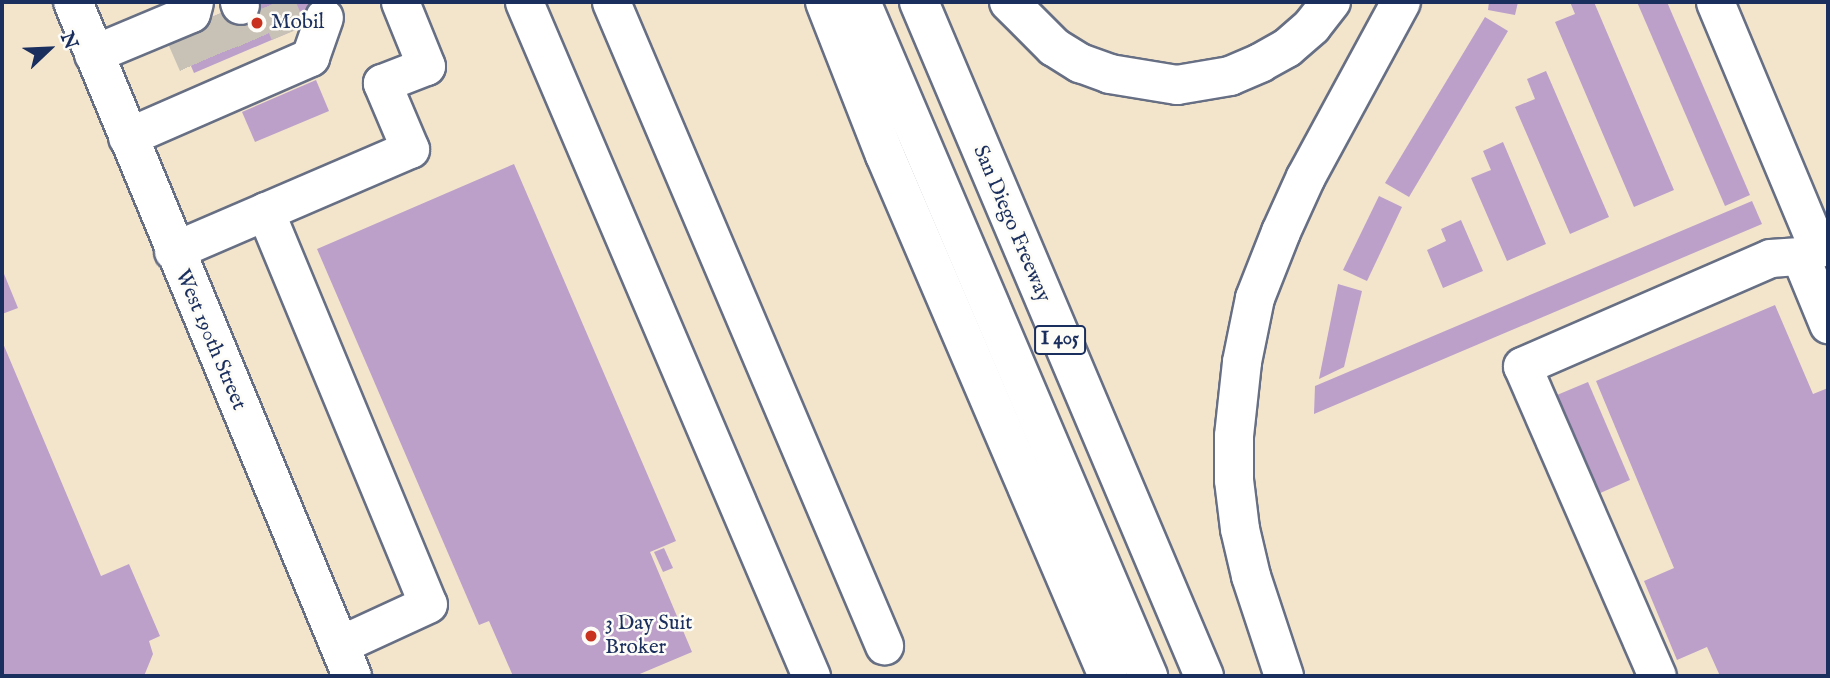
<!DOCTYPE html>
<html>
<head>
<meta charset="utf-8">
<style>
  body { margin:0 }
  #map { position:relative; width:1830px; height:678px; overflow:hidden; background:#f3e5cc; font-family:"IM FELL English",serif }
  div>[style] { position:absolute }
  .building>* { inset:0; background:#bca0ca }
  .minor-tunnel>* { height:37px; margin-top:-18.5px; transform-origin:0; background:repeating-linear-gradient(90deg,#c8c1b6 0 37px,transparent 0 55px) }
  .roads { filter:drop-shadow(2px 0 #676f84) drop-shadow(-2px 0 #676f84) drop-shadow(0 2px #676f84) drop-shadow(0 -2px #676f84) }
  .minor>* { height:37px; margin:-18.5px; padding:0 18.5px; transform-origin:18.5px; border-radius:18.5px; background:#fff }
  .major>* { height:38px; margin:-19px; padding:0 19px; transform-origin:19px; border-radius:19px; background:#fff }
  .highway>* { height:38px; margin:-19px; padding:0 19px; transform-origin:19px; border-radius:19px; background:#fff }
  .dots>* { width:19px; height:19px; translate:-50% -50%; box-sizing:border-box; border:4px solid #fdfcf7; border-radius:50% }
  span { translate:-50% -50%; white-space:nowrap; text-align:center; line-height:1.15; -webkit-text-stroke:5px #fdfcf7; paint-order:stroke }
  .shield-label span { padding:2px 5px; background:#fdfcf7; border:2px solid; border-radius:5px; -webkit-text-stroke-width:0 }
  .shield-label { font-size:19px; color:#1b2f5e; font-weight:700 }
  .poi-label { font-size:21px; color:#1b2f5e }
  .left { translate:0 -50%; text-align:left }
  .street-label { font-size:21px; color:#1b2f5e }
  .frame { position:absolute; inset:0; border:4px solid #1b2f5e; pointer-events:none }
  .north { position:absolute; left:14px; top:14px; width:70px; height:70px; -webkit-text-stroke:5px #fdfcf7; paint-order:stroke; rotate:67deg; font-size:19px; font-weight:700; line-height:28px; text-align:center; color:#1b2f5e }
  .north::after { content:''; display:block; margin:auto; width:24px; height:32px; background:#1b2f5e; clip-path:polygon(50% 0,100% 100%,50% 72%,0 100%) }
</style>
</head>
<body>
<div id="map">
  <div class="building">
    <i style="clip-path:polygon(247px 2px,333px 2px,337px 12px,194px 73px,176px 32px)"></i>
    <i style="clip-path:polygon(1489px 2px,1518px 2px,1515px 15px,1488px 10px)"></i>
    <i style="clip-path:polygon(1570px 2px,1594px 2px,1674px 190px,1634px 207px,1555px 22px,1575px 14px)"></i>
    <i style="clip-path:polygon(1637px 2px,1667px 2px,1750px 195px,1725px 206px)"></i>
    <i style="clip-path:polygon(1485px 17px,1508px 31px,1409px 197px,1385px 183px)"></i>
    <i style="clip-path:polygon(1546px 71px,1609px 217px,1570px 234px,1515px 107px,1535px 99px,1527px 79px)"></i>
    <i style="clip-path:polygon(316px 80px,329px 111px,255px 142px,242px 112px)"></i>
    <i style="clip-path:polygon(1503px 142px,1546px 244px,1507px 261px,1471px 178px,1491px 170px,1483px 151px)"></i>
    <i style="clip-path:polygon(514px 164px,676px 541px,650px 552px,692px 652px,635px 676px,513px 676px,489px 621px,479px 625px,317px 249px)"></i>
    <i style="clip-path:polygon(1379px 196px,1402px 207px,1367px 281px,1343px 270px)"></i>
    <i style="clip-path:polygon(1752px 201px,1762px 224px,1314px 414px,1315px 386px)"></i>
    <i style="clip-path:polygon(1461px 220px,1483px 271px,1443px 288px,1427px 250px,1446px 241px,1441px 229px)"></i>
    <i style="clip-path:polygon(2px 269px,18px 308px,2px 314px)"></i>
    <i style="clip-path:polygon(1338px 284px,1362px 291px,1344px 367px,1319px 379px)"></i>
    <i style="clip-path:polygon(1775px 305px,1813px 394px,1828px 388px,1828px 676px,1720px 676px,1707px 647px,1677px 660px,1644px 581px,1674px 568px,1596px 381px)"></i>
    <i style="clip-path:polygon(2px 341px,101px 576px,129px 564px,160px 636px,149px 641px,153px 654px,144px 676px,2px 676px)"></i>
    <i style="clip-path:polygon(1588px 382px,1630px 480px,1598px 494px,1557px 395px)"></i>
    <i style="clip-path:polygon(664px 548px,673px 568px,663px 572px,654px 552px)"></i>
  </div>
  <div class="minor-tunnel">
    <i style="left:276px;top:2px;width:33px;rotate:67deg"></i>
    <i style="left:240px;top:5px;width:45px;rotate:66.3deg"></i>
    <i style="left:210px;top:17px;width:45px;rotate:68deg"></i>
    <i style="left:182px;top:29px;width:45px;rotate:66.3deg"></i>
  </div>
  <div class="roads">
    <div class="minor">
      <i style="left:239px;top:2px;width:3px;rotate:72deg"></i>
      <i style="left:524px;top:2px;width:733px;rotate:66.93deg"></i>
      <i style="left:611px;top:2px;width:699px;rotate:67deg"></i>
      <i style="left:1715px;top:2px;width:267px;rotate:67.3deg"></i>
      <i style="left:93px;top:54px;width:106px;rotate:-22.7deg"></i>
      <i style="left:191px;top:13px;width:11px;rotate:-75deg"></i>
      <i style="left:127px;top:137px;width:200px;rotate:-23.6deg"></i>
      <i style="left:310px;top:57px;width:42px;rotate:-70.7deg"></i>
      <i style="left:265px;top:211px;width:425px;rotate:67.5deg"></i>
      <i style="left:428px;top:604px;width:98px;rotate:155.3deg"></i>
      <i style="left:1821px;top:247px;width:23px;rotate:157deg"></i>
      <i style="left:1800px;top:256px;width:74px;rotate:67.6deg"></i>
      <i style="left:173px;top:251px;width:258px;rotate:-23.3deg"></i>
      <i style="left:410px;top:149px;width:72px;rotate:-113deg"></i>
      <i style="left:382px;top:83px;width:47px;rotate:-21.1deg"></i>
      <i style="left:426px;top:66px;width:69px;rotate:-112.1deg"></i>
      <i style="left:1657px;top:676px;width:338px;rotate:-113.5deg"></i>
      <i style="left:1522px;top:366px;width:270px;rotate:-23.5deg"></i>
      <i style="left:1770px;top:258px;width:30px;rotate:-4deg"></i>
    </div>
    <div class="major">
      <i style="left:73px;top:2px;width:729px;rotate:67.51deg"></i>
    </div>
    <div class="highway">
      <i style="left:825px;top:2px;width:164px;rotate:68.6deg"></i>
      <i style="left:885px;top:155px;width:567px;rotate:66.83deg"></i>
      <i style="left:861px;top:2px;width:733px;rotate:66.93deg"></i>
      <i style="left:919px;top:2px;width:732px;rotate:67.08deg"></i>
      <i style="left:1009px;top:2px;width:64px;rotate:45deg"></i>
      <i style="left:1054px;top:47px;width:31px;rotate:32deg"></i>
      <i style="left:1080px;top:63px;width:32px;rotate:20deg"></i>
      <i style="left:1110px;top:74px;width:68px;rotate:9.3deg"></i>
      <i style="left:1177px;top:85px;width:54px;rotate:-9.6deg"></i>
      <i style="left:1230px;top:76px;width:33px;rotate:-23deg"></i>
      <i style="left:1260px;top:63px;width:31px;rotate:-29deg"></i>
      <i style="left:1287px;top:48px;width:33px;rotate:-41deg"></i>
      <i style="left:1312px;top:26px;width:31px;rotate:-52deg"></i>
      <i style="left:1284px;top:676px;width:105px;rotate:-108.3deg"></i>
      <i style="left:1251px;top:576px;width:48px;rotate:-103.2deg"></i>
      <i style="left:1240px;top:529px;width:49px;rotate:-97deg"></i>
      <i style="left:1234px;top:480px;width:44px;rotate:-90deg"></i>
      <i style="left:1234px;top:436px;width:74px;rotate:-83.8deg"></i>
      <i style="left:1242px;top:362px;width:65px;rotate:-78.5deg"></i>
      <i style="left:1255px;top:298px;width:71px;rotate:-68.5deg"></i>
      <i style="left:1281px;top:232px;width:60px;rotate:-65.6deg"></i>
      <i style="left:1306px;top:177px;width:199px;rotate:-61.5deg"></i>
    </div>
  </div>
  <div class="dots">
    <i style="left:257px;top:23px;background:#c8321e"></i>
    <i style="left:591px;top:636px;background:#c8321e"></i>
  </div>
  <div class="shield-label">
    <span style="left:1060px;top:340px">I 405</span>
  </div>
  <div class="poi-label">
    <span class="left" style="left:271px;top:23px">Mobil</span>
    <span class="left" style="left:605px;top:636px">3 Day Suit<br>Broker</span>
  </div>
  <div class="street-label">
    <span style="left:1011px;top:224px;rotate:67deg">San Diego Freeway</span>
    <span style="left:210px;top:340px;rotate:67deg">West 190th Street</span>
  </div>
  <div class="frame"></div>
  <div class="north">N</div>
</div>
</body>
</html>
